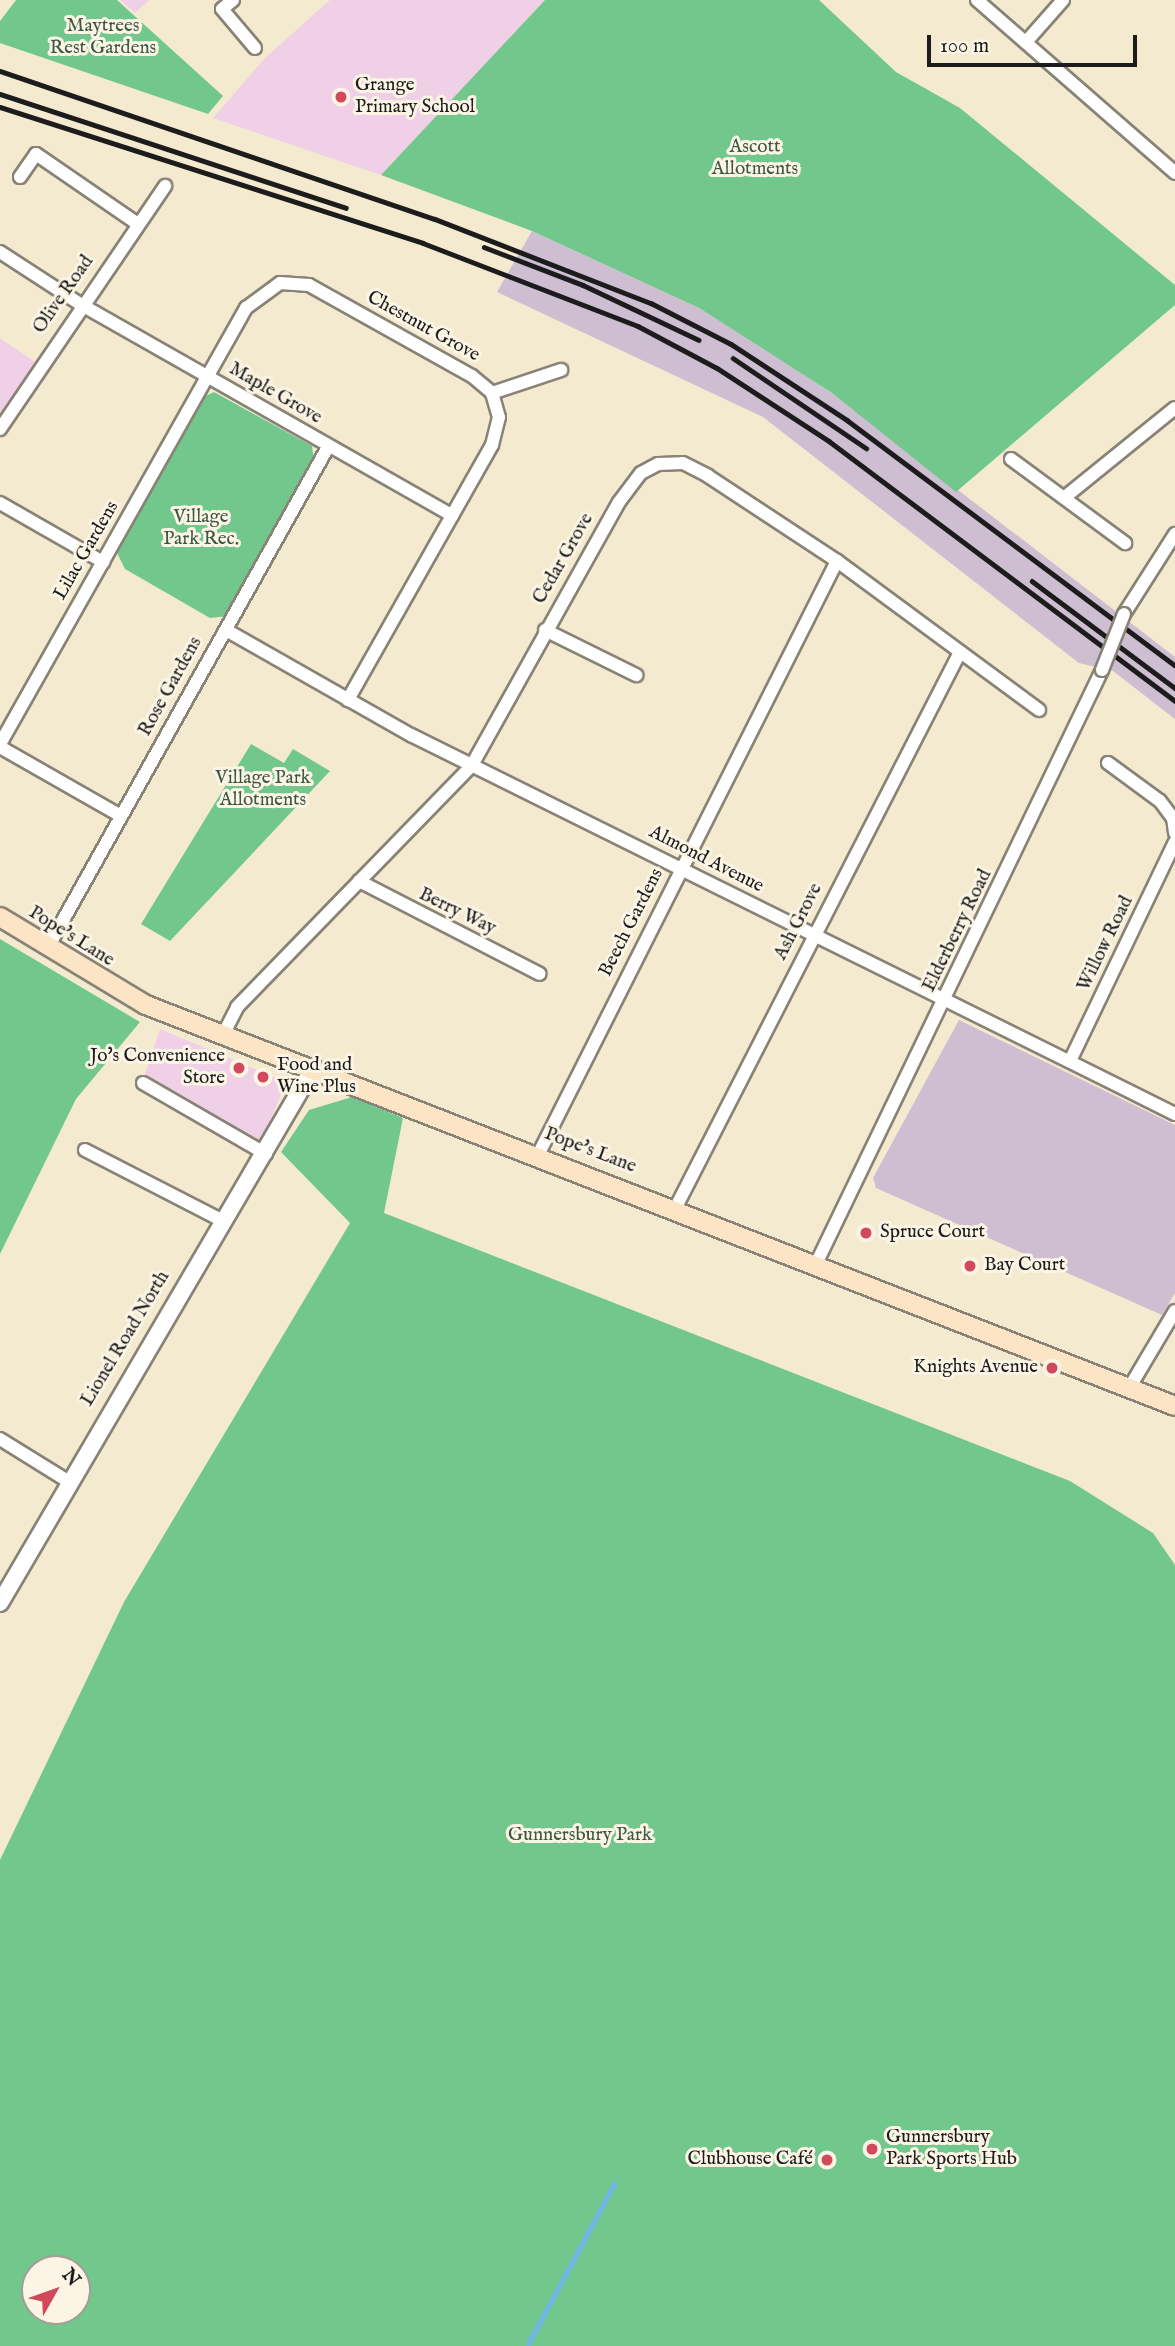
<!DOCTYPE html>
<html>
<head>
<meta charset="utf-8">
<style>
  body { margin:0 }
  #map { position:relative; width:1175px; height:2346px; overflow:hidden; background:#f4ead0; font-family:"IM FELL English",serif }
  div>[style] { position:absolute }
  .built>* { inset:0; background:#efd0e6 }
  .industrial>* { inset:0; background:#cdbed2 }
  .green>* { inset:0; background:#72c88c }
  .stream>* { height:4.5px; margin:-2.25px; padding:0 2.25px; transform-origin:2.25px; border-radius:2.25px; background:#6db6e5 }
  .roads { filter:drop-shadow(2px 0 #888376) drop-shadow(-2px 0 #888376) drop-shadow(0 2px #888376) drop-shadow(0 -2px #888376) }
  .minor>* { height:12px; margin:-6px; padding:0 6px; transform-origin:6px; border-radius:6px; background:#fff }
  .tertiary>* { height:16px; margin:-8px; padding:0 8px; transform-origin:8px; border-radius:8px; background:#fff }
  .secondary>* { height:18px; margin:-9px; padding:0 9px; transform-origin:9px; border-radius:9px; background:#fce5c4 }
  .rail>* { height:4.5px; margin:-2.25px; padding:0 2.25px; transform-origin:2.25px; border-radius:2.25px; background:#1c1c1c }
  .bridges { filter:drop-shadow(2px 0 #888376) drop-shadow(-2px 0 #888376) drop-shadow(0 2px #888376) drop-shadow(0 -2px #888376) }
  .minor-bridge>* { height:12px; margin:-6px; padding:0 6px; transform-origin:6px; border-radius:6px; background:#fff }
  .dots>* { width:19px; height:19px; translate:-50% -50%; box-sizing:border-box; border:4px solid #fcf5e5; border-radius:50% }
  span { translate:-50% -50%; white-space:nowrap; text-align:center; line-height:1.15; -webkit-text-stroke:6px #fcf5e5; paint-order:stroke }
  .park-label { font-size:19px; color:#3a5843 }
  .poi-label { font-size:19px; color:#1c1c1c }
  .left { translate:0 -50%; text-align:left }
  .right { translate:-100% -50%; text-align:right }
  .street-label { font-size:19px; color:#1c1c1c }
  .north { position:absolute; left:21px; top:2255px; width:70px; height:70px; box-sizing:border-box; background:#fcf5e5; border:2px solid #a29e95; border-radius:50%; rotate:50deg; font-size:19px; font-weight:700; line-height:28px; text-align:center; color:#1c1c1c }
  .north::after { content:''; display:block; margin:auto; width:24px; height:32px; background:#d1495b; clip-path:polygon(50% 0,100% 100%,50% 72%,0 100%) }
  .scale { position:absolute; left:927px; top:35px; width:210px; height:32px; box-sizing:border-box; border:4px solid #1c1c1c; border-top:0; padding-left:9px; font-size:21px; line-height:24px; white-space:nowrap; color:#1c1c1c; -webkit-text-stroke:5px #fcf5e5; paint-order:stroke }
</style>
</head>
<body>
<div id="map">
  <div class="built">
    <i style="clip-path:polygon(120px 0,149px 0,135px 13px)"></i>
    <i style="clip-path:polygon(330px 0,545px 0,381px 175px,213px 118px,265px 58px)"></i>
    <i style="clip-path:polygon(0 338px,38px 364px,0 419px)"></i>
    <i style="clip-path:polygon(160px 1029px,286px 1082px,257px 1152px,140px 1089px)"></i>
  </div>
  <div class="industrial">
    <i style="clip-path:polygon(532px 231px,699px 308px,832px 393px,1175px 657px,1175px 719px,1113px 671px,1079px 663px,763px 417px,497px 292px)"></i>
    <i style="clip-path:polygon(959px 1020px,1175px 1125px,1175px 1293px,1162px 1315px,876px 1188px,873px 1178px)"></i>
  </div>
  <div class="green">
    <i style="clip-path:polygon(16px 0,117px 0,223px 96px,208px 114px,0 43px,0 21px)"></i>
    <i style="clip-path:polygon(545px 0,819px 0,896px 72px,960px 108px,1175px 285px,1175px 305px,956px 492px,832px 393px,699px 308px,532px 231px,381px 175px)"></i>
    <i style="clip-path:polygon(214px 392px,312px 446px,314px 461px,228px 616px,210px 618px,125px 569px,115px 549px,199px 399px)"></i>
    <i style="clip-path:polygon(251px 744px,284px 763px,293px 749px,330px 771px,170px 941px,141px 924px)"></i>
    <i style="clip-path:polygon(0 939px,140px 1022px,76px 1099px,0 1254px)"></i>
    <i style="clip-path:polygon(evenodd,352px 1097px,403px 1118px,384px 1213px,1070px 1481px,1153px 1533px,1175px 1565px,1175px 2346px,0 2346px,0 1860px,124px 1602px,350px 1223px,281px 1152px,309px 1110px,352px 1097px,35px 2269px,77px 2269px,77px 2311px,35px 2311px,35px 2269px)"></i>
  </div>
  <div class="stream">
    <i style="left:528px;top:2344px;width:182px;rotate:-61.7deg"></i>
  </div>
  <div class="roads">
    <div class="minor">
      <i style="left:233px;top:0;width:14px;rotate:141deg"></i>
      <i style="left:222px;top:9px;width:51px;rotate:49.8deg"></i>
      <i style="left:977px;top:0;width:263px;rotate:41.1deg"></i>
      <i style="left:1026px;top:42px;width:56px;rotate:-48.6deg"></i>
      <i style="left:20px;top:177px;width:28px;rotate:-55deg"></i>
      <i style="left:36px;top:154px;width:124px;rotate:34.5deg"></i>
      <i style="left:0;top:252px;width:95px;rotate:33deg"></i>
      <i style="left:80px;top:304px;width:428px;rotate:29.6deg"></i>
      <i style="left:492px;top:393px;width:73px;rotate:-18.4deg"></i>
      <i style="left:0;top:429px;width:294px;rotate:-55.8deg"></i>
      <i style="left:1011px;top:459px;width:142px;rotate:36.4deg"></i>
      <i style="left:1065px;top:497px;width:141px;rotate:-39deg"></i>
      <i style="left:0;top:503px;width:119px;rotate:29.8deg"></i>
      <i style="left:1124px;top:614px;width:95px;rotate:-57.5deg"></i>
      <i style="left:226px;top:630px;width:213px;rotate:29.6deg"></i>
      <i style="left:411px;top:735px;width:853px;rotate:26.38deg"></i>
      <i style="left:545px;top:630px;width:102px;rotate:26.3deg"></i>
      <i style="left:0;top:744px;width:501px;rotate:-60.57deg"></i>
      <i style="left:246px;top:308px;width:42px;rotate:-36.3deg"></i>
      <i style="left:280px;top:283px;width:29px;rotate:4deg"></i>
      <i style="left:309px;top:285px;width:187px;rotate:29.2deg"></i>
      <i style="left:472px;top:376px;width:26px;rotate:40deg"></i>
      <i style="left:492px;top:393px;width:25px;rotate:74deg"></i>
      <i style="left:499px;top:417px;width:29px;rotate:104deg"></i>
      <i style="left:492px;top:445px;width:293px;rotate:119.5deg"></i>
      <i style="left:0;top:747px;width:139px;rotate:29.7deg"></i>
      <i style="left:1108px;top:763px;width:64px;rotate:36.2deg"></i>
      <i style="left:1160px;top:801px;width:21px;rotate:53deg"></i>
      <i style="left:1173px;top:818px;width:15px;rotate:82deg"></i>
      <i style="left:359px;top:881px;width:203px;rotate:27.2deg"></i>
      <i style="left:48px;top:947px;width:573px;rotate:-60.75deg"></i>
      <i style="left:224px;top:1033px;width:29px;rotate:-63deg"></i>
      <i style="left:237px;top:1007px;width:337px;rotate:-45.8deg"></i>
      <i style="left:472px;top:765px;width:301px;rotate:-60.8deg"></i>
      <i style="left:619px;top:502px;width:36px;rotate:-53deg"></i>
      <i style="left:641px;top:473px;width:19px;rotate:-28deg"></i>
      <i style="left:658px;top:464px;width:25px;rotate:-2deg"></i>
      <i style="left:683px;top:463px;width:28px;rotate:27deg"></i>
      <i style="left:708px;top:476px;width:154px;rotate:33.4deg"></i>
      <i style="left:837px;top:561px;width:251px;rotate:36.4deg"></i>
      <i style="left:1070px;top:1061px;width:243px;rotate:-64.4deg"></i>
      <i style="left:143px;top:1083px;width:142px;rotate:30deg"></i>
      <i style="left:85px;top:1150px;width:155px;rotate:27.2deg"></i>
      <i style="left:539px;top:1153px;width:663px;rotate:-63.28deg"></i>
      <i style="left:676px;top:1207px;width:621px;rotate:-62.9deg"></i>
      <i style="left:817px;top:1262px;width:657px;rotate:-64.29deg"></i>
      <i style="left:1131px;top:1385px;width:86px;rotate:-59.3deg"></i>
      <i style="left:0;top:1439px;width:78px;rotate:31.8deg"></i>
    </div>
    <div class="tertiary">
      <i style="left:0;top:1603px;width:621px;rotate:-59.64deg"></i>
    </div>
    <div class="secondary">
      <i style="left:0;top:917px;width:170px;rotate:31.1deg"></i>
      <i style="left:146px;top:1005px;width:1104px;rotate:21.29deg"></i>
    </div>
  </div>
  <div class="rail">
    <i style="left:0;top:71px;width:459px;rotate:18.8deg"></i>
    <i style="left:435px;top:219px;width:232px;rotate:21.3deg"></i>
    <i style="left:651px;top:303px;width:90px;rotate:27.1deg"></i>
    <i style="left:731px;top:344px;width:139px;rotate:33.2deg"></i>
    <i style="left:847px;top:420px;width:409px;rotate:36.8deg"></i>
    <i style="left:0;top:94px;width:364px;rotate:18.2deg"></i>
    <i style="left:0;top:107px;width:444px;rotate:17.8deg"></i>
    <i style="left:423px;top:243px;width:230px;rotate:21.1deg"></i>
    <i style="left:638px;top:326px;width:89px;rotate:28deg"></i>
    <i style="left:717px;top:368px;width:134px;rotate:33.1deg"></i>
    <i style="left:829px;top:441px;width:433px;rotate:36.9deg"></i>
    <i style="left:484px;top:247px;width:106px;rotate:21deg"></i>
    <i style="left:583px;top:285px;width:128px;rotate:25.4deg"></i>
    <i style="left:733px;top:358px;width:161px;rotate:34.1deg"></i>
    <i style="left:1032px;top:581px;width:179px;rotate:36.8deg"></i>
  </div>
  <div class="bridges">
    <div class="minor-bridge">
      <i style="left:1102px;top:670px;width:60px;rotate:-68.6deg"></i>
    </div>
  </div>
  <div class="dots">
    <i style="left:341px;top:97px;background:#d1495b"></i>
    <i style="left:239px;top:1068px;background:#d1495b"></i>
    <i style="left:263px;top:1077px;background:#d1495b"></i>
    <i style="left:866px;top:1233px;background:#d1495b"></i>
    <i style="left:970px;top:1266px;background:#d1495b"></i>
    <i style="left:1052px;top:1368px;background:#d1495b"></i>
    <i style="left:872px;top:2149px;background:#d1495b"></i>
    <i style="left:827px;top:2160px;background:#d1495b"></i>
  </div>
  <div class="park-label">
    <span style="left:103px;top:38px">Maytrees<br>Rest Gardens</span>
    <span style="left:755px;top:159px">Ascott<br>Allotments</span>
    <span style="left:201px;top:529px">Village<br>Park Rec.</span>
    <span style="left:263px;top:790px">Village Park<br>Allotments</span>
    <span style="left:580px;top:1836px">Gunnersbury Park</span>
  </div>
  <div class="poi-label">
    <span class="left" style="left:355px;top:97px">Grange<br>Primary School</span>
    <span class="right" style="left:225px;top:1068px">Jo's Convenience<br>Store</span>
    <span class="left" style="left:277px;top:1077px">Food and<br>Wine Plus</span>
    <span class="left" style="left:880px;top:1233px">Spruce Court</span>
    <span class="left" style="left:984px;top:1266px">Bay Court</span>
    <span class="right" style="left:1038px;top:1368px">Knights Avenue</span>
    <span class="left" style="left:886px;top:2149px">Gunnersbury<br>Park Sports Hub</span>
    <span class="right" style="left:813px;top:2160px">Clubhouse Café</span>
  </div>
  <div class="street-label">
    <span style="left:64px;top:295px;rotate:-55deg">Olive Road</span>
    <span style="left:423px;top:327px;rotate:29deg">Chestnut Grove</span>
    <span style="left:275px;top:394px;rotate:30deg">Maple Grove</span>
    <span style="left:87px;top:551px;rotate:-60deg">Lilac Gardens</span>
    <span style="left:564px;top:559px;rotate:-60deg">Cedar Grove</span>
    <span style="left:171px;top:687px;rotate:-61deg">Rose Gardens</span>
    <span style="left:706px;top:860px;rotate:27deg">Almond Avenue</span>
    <span style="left:457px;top:912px;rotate:26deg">Berry Way</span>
    <span style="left:799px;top:922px;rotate:-63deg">Ash Grove</span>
    <span style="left:632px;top:923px;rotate:-63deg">Beech Gardens</span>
    <span style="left:958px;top:931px;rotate:-64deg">Elderberry Road</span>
    <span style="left:71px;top:937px;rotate:32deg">Pope's Lane</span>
    <span style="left:1106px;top:944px;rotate:-64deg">Willow Road</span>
    <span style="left:590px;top:1151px;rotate:21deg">Pope's Lane</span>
    <span style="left:126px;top:1339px;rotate:-59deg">Lionel Road North</span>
  </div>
  <div class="north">N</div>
  <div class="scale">100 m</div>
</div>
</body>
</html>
